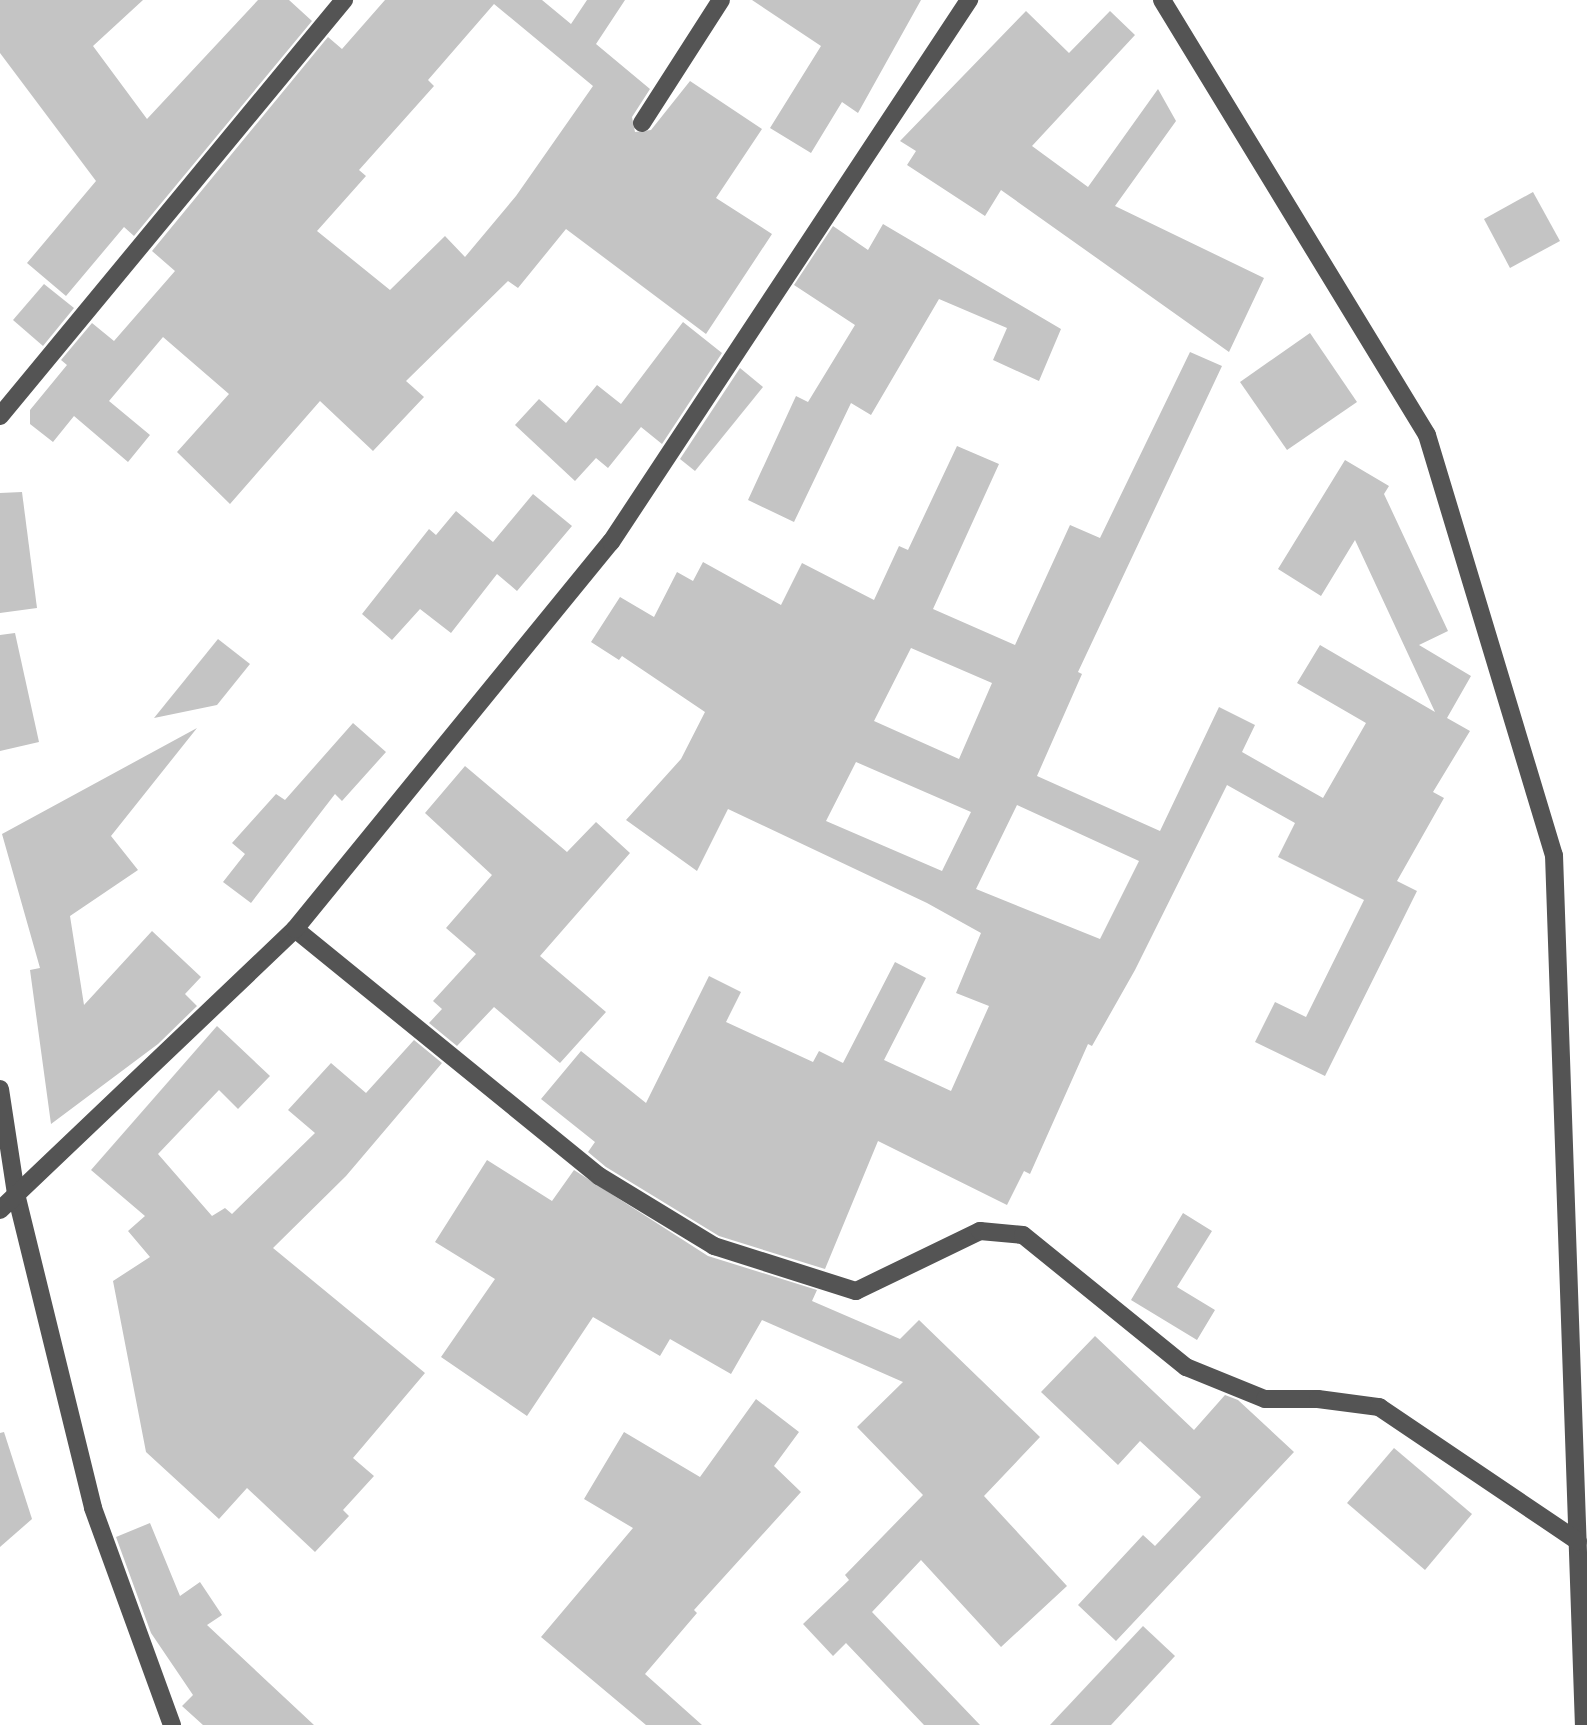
<!DOCTYPE html>
<html>
<head>
<meta charset="utf-8">
<style>
  body { margin:0 }
  #map { position:relative; width:1587px; height:1725px; overflow:hidden; background:#fff; font-family:Manrope,sans-serif }
  div>[style] { position:absolute }
  .building>* { inset:0; background:#c4c4c4 }
  .minor>* { height:18px; margin:-9px; padding:0 9px; transform-origin:9px; border-radius:9px; background:#545454 }
  span { translate:-50% -50%; white-space:nowrap; text-align:center; line-height:1.15; -webkit-text-stroke:7px #fff; paint-order:stroke }
</style>
</head>
<body>
<div id="map">
  <div class="building">
    <i style="clip-path:polygon(0 0,143px 0,93px 46px,147px 119px,258px 0,289px 0,312px 21px,134px 236px,124px 227px,66px 296px,27px 263px,96px 181px,0 53px)"></i>
    <i style="clip-path:polygon(evenodd,385px 0,542px 0,571px 24px,587px 0,625px 0,596px 44px,650px 89px,632px 117px,635px 132px,651px 130px,690px 81px,762px 129px,716px 198px,772px 234px,706px 334px,566px 229px,518px 288px,508px 281px,406px 381px,424px 397px,373px 451px,320px 401px,230px 504px,177px 452px,229px 394px,163px 337px,109px 401px,150px 435px,128px 462px,74px 416px,53px 442px,30px 424px,30px 410px,67px 365px,61px 360px,92px 323px,114px 341px,175px 271px,152px 251px,328px 37px,342px 49px,385px 0,494px 4px,593px 86px,516px 196px,465px 257px,445px 236px,390px 290px,317px 231px,366px 176px,359px 170px,434px 86px,428px 80px,494px 4px)"></i>
    <i style="clip-path:polygon(752px 0,921px 0,858px 113px,842px 102px,811px 153px,770px 128px,821px 46px)"></i>
    <i style="clip-path:polygon(1026px 11px,1069px 53px,1110px 11px,1135px 35px,1032px 146px,1088px 187px,1158px 89px,1176px 121px,1115px 206px,1264px 278px,1229px 352px,1001px 190px,985px 216px,907px 165px,916px 151px,900px 141px)"></i>
    <i style="clip-path:polygon(1533px 192px,1560px 241px,1510px 268px,1484px 219px)"></i>
    <i style="clip-path:polygon(883px 224px,1061px 329px,1039px 381px,993px 360px,1007px 328px,939px 299px,871px 415px,851px 403px,794px 522px,748px 500px,796px 396px,808px 402px,855px 325px,794px 285px,833px 226px,868px 250px)"></i>
    <i style="clip-path:polygon(44px 284px,74px 308px,43px 346px,13px 320px)"></i>
    <i style="clip-path:polygon(683px 322px,722px 353px,662px 444px,641px 427px,608px 468px,596px 458px,575px 481px,515px 425px,539px 399px,566px 423px,597px 385px,621px 404px)"></i>
    <i style="clip-path:polygon(1310px 333px,1357px 402px,1287px 450px,1240px 382px)"></i>
    <i style="clip-path:polygon(evenodd,1190px 352px,1222px 366px,1078px 672px,1082px 674px,1037px 776px,1160px 831px,1219px 707px,1255px 725px,1242px 752px,1323px 798px,1366px 723px,1297px 683px,1320px 645px,1435px 712px,1355px 540px,1321px 596px,1278px 569px,1345px 460px,1389px 486px,1384px 494px,1448px 631px,1419px 645px,1471px 676px,1447px 718px,1470px 731px,1433px 792px,1444px 798px,1397px 881px,1417px 891px,1325px 1076px,1255px 1042px,1275px 1002px,1306px 1017px,1364px 900px,1278px 857px,1295px 823px,1227px 785px,1135px 970px,1092px 1046px,1088px 1044px,1030px 1174px,1024px 1171px,1007px 1205px,878px 1141px,825px 1269px,719px 1236px,606px 1167px,588px 1152px,595px 1142px,541px 1099px,581px 1051px,646px 1103px,709px 976px,741px 992px,726px 1022px,813px 1062px,819px 1051px,843px 1063px,895px 962px,926px 978px,884px 1060px,951px 1091px,989px 1006px,956px 993px,981px 933px,927px 903px,728px 809px,697px 871px,626px 820px,681px 759px,705px 712px,622px 656px,619px 660px,591px 642px,620px 597px,654px 617px,677px 572px,693px 581px,703px 562px,781px 605px,802px 563px,874px 600px,899px 546px,908px 550px,957px 446px,999px 464px,933px 609px,1015px 645px,1070px 525px,1100px 538px,1190px 352px,911px 648px,992px 683px,959px 759px,874px 721px,911px 648px,1190px 352px,856px 762px,971px 812px,942px 871px,826px 821px,856px 762px,1190px 352px,1017px 805px,1139px 861px,1100px 939px,976px 889px,1017px 805px)"></i>
    <i style="clip-path:polygon(740px 368px,763px 387px,695px 471px,680px 459px)"></i>
    <i style="clip-path:polygon(22px 492px,37px 608px,0 613px,0 493px)"></i>
    <i style="clip-path:polygon(533px 494px,572px 526px,517px 591px,497px 574px,451px 633px,420px 609px,392px 640px,362px 614px,429px 529px,436px 535px,456px 511px,493px 542px)"></i>
    <i style="clip-path:polygon(15px 633px,39px 742px,0 751px,0 635px)"></i>
    <i style="clip-path:polygon(218px 639px,250px 664px,217px 705px,154px 718px)"></i>
    <i style="clip-path:polygon(353px 723px,386px 752px,342px 801px,335px 794px,251px 903px,223px 882px,245px 854px,232px 843px,276px 794px,285px 800px)"></i>
    <i style="clip-path:polygon(197px 728px,111px 836px,138px 870px,70px 916px,84px 1005px,152px 931px,201px 977px,185px 994px,197px 1006px,158px 1044px,51px 1124px,30px 970px,40px 968px,2px 834px)"></i>
    <i style="clip-path:polygon(465px 766px,567px 852px,596px 822px,630px 853px,540px 956px,606px 1012px,560px 1063px,494px 1007px,457px 1046px,429px 1023px,442px 1009px,433px 1001px,476px 954px,446px 928px,492px 875px,425px 813px)"></i>
    <i style="clip-path:polygon(217px 1026px,270px 1076px,238px 1109px,219px 1090px,158px 1154px,212px 1216px,225px 1208px,232px 1214px,315px 1133px,288px 1110px,331px 1063px,366px 1093px,414px 1040px,442px 1063px,346px 1176px,273px 1248px,425px 1373px,353px 1458px,374px 1476px,343px 1510px,349px 1516px,315px 1552px,247px 1488px,219px 1519px,146px 1452px,113px 1281px,150px 1257px,128px 1231px,145px 1216px,91px 1170px)"></i>
    <i style="clip-path:polygon(487px 1160px,552px 1201px,574px 1170px,708px 1256px,817px 1290px,812px 1301px,900px 1339px,919px 1320px,1040px 1437px,984px 1496px,1067px 1586px,1001px 1647px,921px 1560px,872px 1612px,980px 1725px,924px 1725px,846px 1643px,833px 1656px,803px 1624px,849px 1580px,845px 1575px,923px 1495px,857px 1427px,903px 1382px,762px 1320px,731px 1374px,670px 1339px,660px 1356px,593px 1317px,527px 1416px,441px 1357px,495px 1279px,435px 1242px)"></i>
    <i style="clip-path:polygon(1183px 1213px,1212px 1231px,1177px 1287px,1215px 1310px,1197px 1340px,1131px 1300px)"></i>
    <i style="clip-path:polygon(1095px 1336px,1194px 1430px,1225px 1395px,1238px 1400px,1294px 1452px,1116px 1641px,1078px 1605px,1143px 1535px,1155px 1546px,1201px 1497px,1140px 1441px,1118px 1465px,1041px 1392px)"></i>
    <i style="clip-path:polygon(756px 1399px,799px 1432px,774px 1466px,801px 1492px,694px 1610px,697px 1613px,645px 1674px,702px 1725px,646px 1725px,541px 1637px,633px 1528px,584px 1499px,624px 1432px,700px 1477px)"></i>
    <i style="clip-path:polygon(4px 1432px,32px 1519px,0 1547px,0 1433px)"></i>
    <i style="clip-path:polygon(1394px 1448px,1472px 1514px,1425px 1570px,1347px 1503px)"></i>
    <i style="clip-path:polygon(150px 1523px,180px 1596px,200px 1582px,222px 1615px,207px 1625px,314px 1725px,203px 1725px,182px 1706px,193px 1695px,151px 1633px,116px 1537px)"></i>
    <i style="clip-path:polygon(1143px 1626px,1175px 1656px,1111px 1725px,1050px 1725px)"></i>
  </div>
  <div class="minor">
    <i style="left:1162px;top:0;width:509px;rotate:58.65deg"></i>
    <i style="left:1427px;top:435px;width:439px;rotate:73.2deg"></i>
    <i style="left:1554px;top:855px;width:871px;rotate:88.03deg"></i>
    <i style="left:642px;top:123px;width:146px;rotate:-57.3deg"></i>
    <i style="left:0;top:416px;width:540px;rotate:-50.41deg"></i>
    <i style="left:295px;top:929px;width:392px;rotate:39.1deg"></i>
    <i style="left:599px;top:1176px;width:135px;rotate:31.3deg"></i>
    <i style="left:714px;top:1246px;width:149px;rotate:17.6deg"></i>
    <i style="left:856px;top:1291px;width:138px;rotate:-25.8deg"></i>
    <i style="left:980px;top:1231px;width:43px;rotate:5.3deg"></i>
    <i style="left:1023px;top:1235px;width:210px;rotate:39deg"></i>
    <i style="left:1186px;top:1367px;width:85px;rotate:22.1deg"></i>
    <i style="left:1265px;top:1399px;width:53px"></i>
    <i style="left:1318px;top:1399px;width:62px;rotate:7.5deg"></i>
    <i style="left:1379px;top:1407px;width:240px;rotate:34deg"></i>
    <i style="left:0;top:1089px;width:106px;rotate:81.3deg"></i>
    <i style="left:16px;top:1194px;width:323px;rotate:76.2deg"></i>
    <i style="left:93px;top:1508px;width:231px;rotate:70deg"></i>
    <i style="left:0;top:1210px;width:407px;rotate:-43.6deg"></i>
    <i style="left:295px;top:929px;width:500px;rotate:-50.8deg"></i>
    <i style="left:611px;top:542px;width:650px;rotate:-56.55deg"></i>
  </div>
</div>
</body>
</html>
